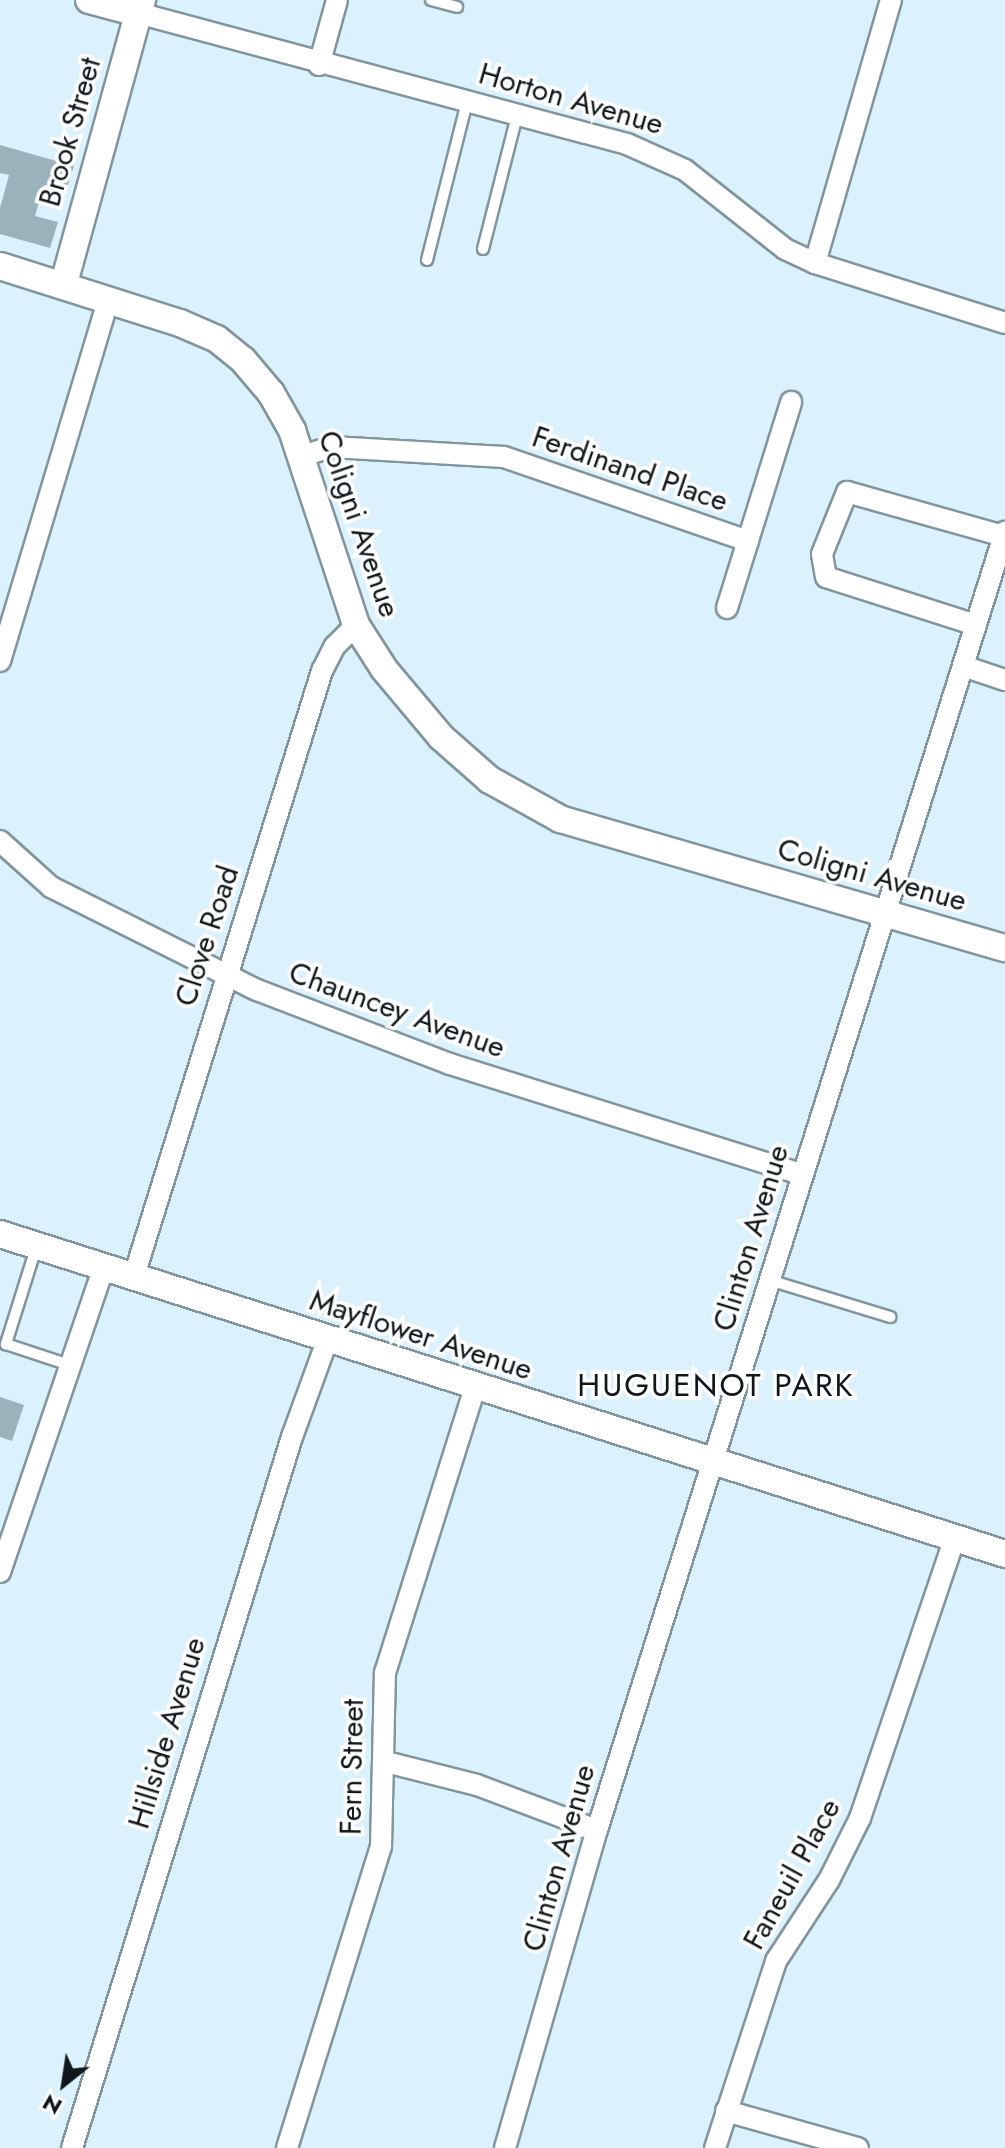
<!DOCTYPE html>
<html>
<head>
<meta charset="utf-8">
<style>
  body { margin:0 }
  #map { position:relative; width:1005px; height:2148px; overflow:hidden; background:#dbf1fb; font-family:Jost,sans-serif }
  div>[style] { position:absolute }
  .building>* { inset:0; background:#9cb2bb }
  .roads { filter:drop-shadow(2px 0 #80959e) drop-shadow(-2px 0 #80959e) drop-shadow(0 2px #80959e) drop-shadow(0 -2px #80959e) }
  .service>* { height:10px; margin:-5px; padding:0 5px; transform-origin:5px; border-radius:5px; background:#fff }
  .minor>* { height:20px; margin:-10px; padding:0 10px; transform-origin:10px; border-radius:10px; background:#fff }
  .tertiary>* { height:26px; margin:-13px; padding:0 13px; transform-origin:13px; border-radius:13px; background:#fff }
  span { translate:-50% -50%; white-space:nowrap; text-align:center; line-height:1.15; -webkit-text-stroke:7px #fff; paint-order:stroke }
  .street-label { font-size:30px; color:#0f171a }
  .neighbourhood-label { font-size:32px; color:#0f171a; letter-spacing:2px }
  .north { position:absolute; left:24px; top:2044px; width:80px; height:80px; -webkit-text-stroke:6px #fff; paint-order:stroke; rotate:210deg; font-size:22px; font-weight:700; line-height:32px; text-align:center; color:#0f171a }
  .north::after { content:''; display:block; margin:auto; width:28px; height:36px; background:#0f171a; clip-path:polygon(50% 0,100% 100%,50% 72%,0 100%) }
</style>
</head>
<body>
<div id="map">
  <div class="building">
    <i style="clip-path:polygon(0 145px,74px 166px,66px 191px,44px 185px,35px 216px,58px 222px,50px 248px,0 234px,0 208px,9px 175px,0 173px)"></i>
    <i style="clip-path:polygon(0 1397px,24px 1405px,12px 1441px,0 1437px)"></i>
  </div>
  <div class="roads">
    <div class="service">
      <i style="left:431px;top:0;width:27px;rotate:15deg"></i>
      <i style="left:483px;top:249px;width:137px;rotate:-75.7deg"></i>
      <i style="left:427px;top:260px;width:163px;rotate:-75.8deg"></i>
      <i style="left:36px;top:1248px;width:101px;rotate:107.4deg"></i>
      <i style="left:6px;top:1344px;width:66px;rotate:18.4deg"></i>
      <i style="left:769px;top:1280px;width:127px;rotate:17deg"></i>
    </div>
    <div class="minor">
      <i style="left:138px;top:13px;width:506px;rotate:15deg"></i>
      <i style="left:627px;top:144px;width:64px;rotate:24.1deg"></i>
      <i style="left:685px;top:170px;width:127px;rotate:38.3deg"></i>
      <i style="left:785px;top:249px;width:33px;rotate:25deg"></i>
      <i style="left:815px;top:263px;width:199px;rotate:17.5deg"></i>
      <i style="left:319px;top:65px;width:67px;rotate:-74.5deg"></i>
      <i style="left:815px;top:263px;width:274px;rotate:-73.9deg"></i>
      <i style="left:302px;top:456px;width:31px;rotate:-17deg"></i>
      <i style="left:332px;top:447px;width:172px;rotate:3.3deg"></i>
      <i style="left:504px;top:457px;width:258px;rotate:19deg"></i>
      <i style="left:727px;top:608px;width:216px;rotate:-72.7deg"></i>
      <i style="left:976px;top:625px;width:157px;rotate:-162.3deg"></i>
      <i style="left:826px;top:577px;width:23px;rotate:-100deg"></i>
      <i style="left:822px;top:554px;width:67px;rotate:-68deg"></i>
      <i style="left:847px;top:492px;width:163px;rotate:15.7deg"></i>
      <i style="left:0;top:661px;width:379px;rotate:-73.3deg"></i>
      <i style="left:963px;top:666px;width:44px;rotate:18.4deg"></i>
      <i style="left:0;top:841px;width:69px;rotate:42deg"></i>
      <i style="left:51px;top:887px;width:230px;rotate:26.6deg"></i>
      <i style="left:257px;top:990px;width:207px;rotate:21deg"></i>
      <i style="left:450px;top:1064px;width:369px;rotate:17.4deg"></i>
      <i style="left:134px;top:1276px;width:634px;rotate:-72.74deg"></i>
      <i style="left:322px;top:671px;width:28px;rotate:-63deg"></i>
      <i style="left:335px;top:646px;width:30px;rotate:-45deg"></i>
      <i style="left:0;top:1572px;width:322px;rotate:-71.2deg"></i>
      <i style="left:386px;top:1762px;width:94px;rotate:14.2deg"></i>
      <i style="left:477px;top:1785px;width:128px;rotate:20.6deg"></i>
      <i style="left:726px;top:2111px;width:137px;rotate:15.7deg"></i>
      <i style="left:72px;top:2148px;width:744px;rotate:-72.81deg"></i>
      <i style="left:292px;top:1437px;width:105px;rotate:-70deg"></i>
      <i style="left:287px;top:2148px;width:315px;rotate:-72.7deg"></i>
      <i style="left:381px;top:1847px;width:174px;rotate:-88.7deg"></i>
      <i style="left:385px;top:1673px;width:300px;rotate:-72.5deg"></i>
      <i style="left:505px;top:2148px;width:331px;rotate:-73.9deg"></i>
      <i style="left:597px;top:1830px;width:1361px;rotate:-72.55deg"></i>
      <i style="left:715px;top:2148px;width:197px;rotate:-71.9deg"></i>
      <i style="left:776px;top:1961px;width:97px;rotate:-56.8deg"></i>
      <i style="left:829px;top:1880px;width:69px;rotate:-63.4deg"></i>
      <i style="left:860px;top:1818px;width:296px;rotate:-71.3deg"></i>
    </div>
    <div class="tertiary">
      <i style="left:89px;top:0;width:51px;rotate:14.9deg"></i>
      <i style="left:0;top:266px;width:189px;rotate:17.6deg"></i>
      <i style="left:180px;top:323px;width:40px;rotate:23.4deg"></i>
      <i style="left:217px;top:339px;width:33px;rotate:39deg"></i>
      <i style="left:243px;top:360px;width:43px;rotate:49.7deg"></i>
      <i style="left:271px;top:393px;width:43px;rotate:60.4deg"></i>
      <i style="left:292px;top:430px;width:205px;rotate:71.8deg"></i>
      <i style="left:356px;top:625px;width:52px;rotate:57.5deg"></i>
      <i style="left:384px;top:669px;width:89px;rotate:50deg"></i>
      <i style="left:441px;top:737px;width:65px;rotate:41.3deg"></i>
      <i style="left:490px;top:780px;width:80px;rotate:29.1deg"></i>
      <i style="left:560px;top:819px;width:463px;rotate:16.2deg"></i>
      <i style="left:64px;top:283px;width:294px;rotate:-74.6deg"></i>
      <i style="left:0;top:1234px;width:1055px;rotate:17.66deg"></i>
    </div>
  </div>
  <div class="street-label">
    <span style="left:571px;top:99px;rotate:16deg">Horton Avenue</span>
    <span style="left:70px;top:132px;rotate:-74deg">Brook Street</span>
    <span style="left:630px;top:469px;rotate:19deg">Ferdinand Place</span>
    <span style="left:359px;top:524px;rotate:71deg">Coligni Avenue</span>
    <span style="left:872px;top:875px;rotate:16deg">Coligni Avenue</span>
    <span style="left:207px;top:936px;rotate:-72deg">Clove Road</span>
    <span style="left:397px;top:1010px;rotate:20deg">Chauncey Avenue</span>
    <span style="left:751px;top:1238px;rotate:-73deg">Clinton Avenue</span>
    <span style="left:421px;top:1335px;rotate:18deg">Mayflower Avenue</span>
    <span style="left:167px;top:1733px;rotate:-73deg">Hillside Avenue</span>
    <span style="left:352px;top:1767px;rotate:-89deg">Fern Street</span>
    <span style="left:559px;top:1858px;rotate:-74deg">Clinton Avenue</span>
    <span style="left:792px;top:1874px;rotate:-61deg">Faneuil Place</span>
  </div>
  <div class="neighbourhood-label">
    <span style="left:716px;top:1385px">HUGUENOT PARK</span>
  </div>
  <div class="north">N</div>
</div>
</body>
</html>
